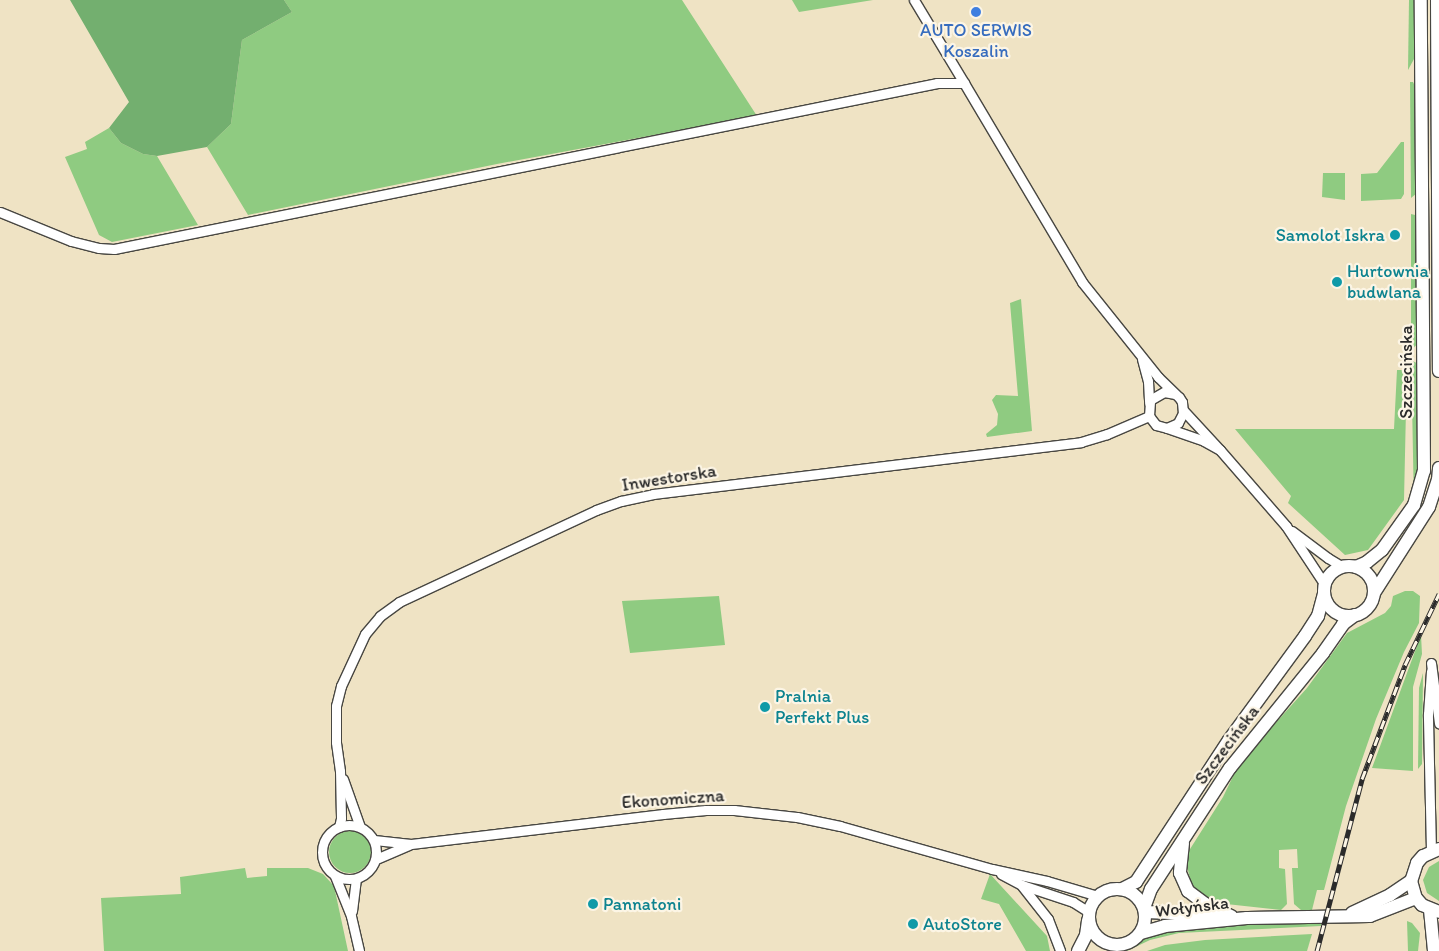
<!DOCTYPE html>
<html>
<head>
<meta charset="utf-8">
<style>
  body { margin:0 }
  #map { position:relative; width:1439px; height:951px; overflow:hidden; background:#efe3c4; font-family:Itim,sans-serif }
  div>[style] { position:absolute }
  .green>* { inset:0; background:#8fcb81 }
  .round { border-radius:50% }
  .forest>* { inset:0; background:#73af6f }
  .roads { filter:drop-shadow(1px 0 #484742) drop-shadow(-1px 0 #484742) drop-shadow(0 1px #484742) drop-shadow(0 -1px #484742) }
  .street>* { height:9px; margin:-4.5px; padding:0 4.5px; transform-origin:4.5px; border-radius:4.5px; background:#fff }
  .street>.ring { margin:-4.5px; padding:0; box-sizing:content-box; background:none; border:9px solid #fff; border-radius:50% }
  .secondary>* { height:12px; margin:-6px; padding:0 6px; transform-origin:6px; border-radius:6px; background:#fff }
  .secondary>.ring { margin:-6px; padding:0; box-sizing:content-box; background:none; border:12px solid #fff; border-radius:50% }
  .rail>* { height:5px; margin-top:-2.5px; transform-origin:0; background:repeating-linear-gradient(90deg,#fcf5e5 0 9px,#2b2b2b 0 18px); box-sizing:border-box; border-block:1px solid #2b2b2b }
  .dots>* { width:14px; height:14px; translate:-50% -50%; box-sizing:border-box; border:2px solid #fcf5e5; border-radius:50% }
  span { translate:-50% -50%; white-space:nowrap; text-align:center; line-height:1.15; -webkit-text-stroke:4.5px #fcf5e5; paint-order:stroke }
  .shop-label { font-size:18px; color:#366cbe }
  .culture-label { font-size:18px; color:#0d838f }
  .right { translate:-100% -50%; text-align:right }
  .left { translate:0 -50%; text-align:left }
  .street-label { font-size:18px; color:#2b2b2b }
</style>
</head>
<body>
<div id="map">
  <div class="green">
    <i style="clip-path:polygon(284px 0,682px 0,757px 116px,497px 164px,248px 215px,207px 147px,231px 124px,242px 40px,292px 12px)"></i>
    <i style="clip-path:polygon(792px 0,873px 0,799px 12px)"></i>
    <i style="clip-path:polygon(1409px 0,1415px 0,1414px 59px,1408px 70px)"></i>
    <i style="clip-path:polygon(1410px 82px,1413px 82px,1416px 88px,1417px 193px,1411px 198px)"></i>
    <i style="clip-path:polygon(109px 128px,121px 143px,143px 154px,157px 156px,198px 225px,112px 242px,99px 235px,65px 157px,87px 149px,85px 142px)"></i>
    <i style="clip-path:polygon(1401px 142px,1404px 142px,1404px 194px,1401px 199px,1361px 201px,1361px 174px,1377px 173px)"></i>
    <i style="clip-path:polygon(1323px 173px,1345px 173px,1345px 200px,1322px 197px)"></i>
    <i style="clip-path:polygon(1411px 214px,1415px 215px,1419px 342px,1411px 351px)"></i>
    <i style="clip-path:polygon(1021px 299px,1032px 431px,987px 437px,986px 434px,997px 425px,998px 414px,992px 400px,996px 395px,1018px 396px,1010px 303px)"></i>
    <i style="clip-path:polygon(1410px 360px,1419px 364px,1421px 497px,1414px 509px,1412px 401px,1408px 376px)"></i>
    <i style="clip-path:polygon(1397px 370px,1403px 370px,1406px 409px,1404px 500px,1368px 550px,1345px 555px,1288px 503px,1291px 496px,1235px 429px,1394px 429px)"></i>
    <i style="clip-path:polygon(1405px 591px,1413px 591px,1420px 596px,1419px 623px,1404px 652px,1376px 719px,1346px 806px,1324px 890px,1317px 890px,1312px 910px,1301px 910px,1294px 904px,1292px 868px,1298px 868px,1297px 849px,1279px 850px,1279px 868px,1285px 869px,1287px 904px,1281px 910px,1217px 903px,1192px 888px,1185px 857px,1223px 797px,1239px 764px,1307px 688px,1347px 633px,1385px 613px,1391px 606px,1393px 596px)"></i>
    <i style="clip-path:polygon(719px 596px,725px 645px,630px 653px,622px 601px)"></i>
    <i style="clip-path:polygon(1421px 635px,1422px 654px,1413px 687px,1413px 771px,1372px 768px)"></i>
    <i style="clip-path:polygon(1423px 673px,1422px 764px,1418px 769px,1419px 688px)"></i>
    <i class="round" style="left:329px;top:831px;width:42px;height:42px"></i>
    <i style="clip-path:polygon(1439px 861px,1439px 901px,1427px 893px,1423px 880px,1429px 867px)"></i>
    <i style="clip-path:polygon(245px 868px,247px 878px,267px 876px,267px 868px,308px 868px,323px 874px,334px 886px,348px 951px,104px 951px,101px 898px,181px 894px,180px 877px)"></i>
    <i style="clip-path:polygon(990px 874px,1047px 936px,1050px 951px,1026px 951px,999px 904px,981px 899px)"></i>
    <i style="clip-path:polygon(1322px 921px,1321px 926px,1179px 933px,1150px 940px,1127px 951px,1118px 951px,1139px 940px,1166px 931px,1217px 925px)"></i>
    <i style="clip-path:polygon(1407px 921px,1412px 923px,1420px 933px,1418px 951px,1408px 951px)"></i>
    <i style="clip-path:polygon(1312px 934px,1307px 951px,1147px 951px,1165px 945px,1205px 940px)"></i>
  </div>
  <div class="forest">
    <i style="clip-path:polygon(70px 0,284px 0,292px 12px,242px 40px,231px 124px,207px 147px,157px 156px,143px 154px,121px 143px,109px 128px,129px 102px)"></i>
  </div>
  <div class="roads">
    <div class="street">
      <i style="left:914px;top:0;width:97px;rotate:58.9deg"></i>
      <i style="left:0;top:212px;width:77px;rotate:22.2deg"></i>
      <i style="left:71px;top:241px;width:29px;rotate:14deg"></i>
      <i style="left:99px;top:248px;width:15px;rotate:4deg"></i>
      <i style="left:114px;top:249px;width:840px;rotate:-11.4deg"></i>
      <i style="left:937px;top:83px;width:27px"></i>
      <i style="left:964px;top:83px;width:231px;rotate:59.3deg"></i>
      <i style="left:1082px;top:282px;width:122px;rotate:51.3deg"></i>
      <i style="left:1158px;top:377px;width:29px;rotate:44deg"></i>
      <i style="left:1179px;top:397px;width:6px;rotate:59deg"></i>
      <i style="left:1182px;top:402px;width:11px;rotate:85deg"></i>
      <i style="left:1183px;top:413px;width:11px;rotate:117deg"></i>
      <i style="left:1178px;top:423px;width:12px;rotate:156deg"></i>
      <i style="left:1167px;top:428px;width:11px;rotate:-165deg"></i>
      <i style="left:1156px;top:425px;width:11px;rotate:-128deg"></i>
      <i style="left:1149px;top:416px;width:16px;rotate:-86deg"></i>
      <i style="left:1150px;top:400px;width:16px;rotate:-30deg"></i>
      <i style="left:1164px;top:392px;width:10px;rotate:11deg"></i>
      <i style="left:1142px;top:359px;width:23px;rotate:75deg"></i>
      <i style="left:1148px;top:381px;width:22px;rotate:87deg"></i>
      <i style="left:1167px;top:428px;width:39px;rotate:19deg"></i>
      <i style="left:1204px;top:441px;width:18px;rotate:29deg"></i>
      <i style="left:1220px;top:450px;width:54px;rotate:-132.8deg"></i>
      <i style="left:1220px;top:450px;width:101px;rotate:49deg"></i>
      <i style="left:1286px;top:526px;width:71px;rotate:56.5deg"></i>
      <i style="left:1292px;top:531px;width:45px;rotate:36.9deg"></i>
      <i style="left:1328px;top:558px;width:17px;rotate:31deg"></i>
      <i style="left:1431px;top:663px;width:61px;rotate:82.4deg"></i>
      <i style="left:343px;top:779px;width:51px;rotate:70.5deg"></i>
      <i class="ring" style="left:322px;top:825px;width:45px;height:45px"></i>
      <i style="left:339px;top:827px;width:9px;rotate:-77deg"></i>
      <i style="left:341px;top:818px;width:47px;rotate:-91.2deg"></i>
      <i style="left:340px;top:771px;width:29px;rotate:-98deg"></i>
      <i style="left:336px;top:742px;width:36px;rotate:-90deg"></i>
      <i style="left:336px;top:706px;width:21px;rotate:-76deg"></i>
      <i style="left:341px;top:686px;width:57px;rotate:-65.2deg"></i>
      <i style="left:365px;top:634px;width:23px;rotate:-50deg"></i>
      <i style="left:380px;top:616px;width:24px;rotate:-36deg"></i>
      <i style="left:399px;top:602px;width:217px;rotate:-25deg"></i>
      <i style="left:596px;top:510px;width:27px;rotate:-20deg"></i>
      <i style="left:621px;top:501px;width:33px;rotate:-12deg"></i>
      <i style="left:653px;top:494px;width:431px;rotate:-6.9deg"></i>
      <i style="left:1081px;top:442px;width:27px;rotate:-17deg"></i>
      <i style="left:1107px;top:434px;width:46px;rotate:-23.2deg"></i>
      <i style="left:374px;top:840px;width:37px;rotate:6deg"></i>
      <i style="left:411px;top:844px;width:254px;rotate:-6.8deg"></i>
      <i style="left:663px;top:814px;width:43px;rotate:-5.3deg"></i>
      <i style="left:706px;top:810px;width:28px"></i>
      <i style="left:734px;top:810px;width:63px;rotate:6.3deg"></i>
      <i style="left:797px;top:817px;width:44px;rotate:11.8deg"></i>
      <i style="left:840px;top:826px;width:158px;rotate:15.8deg"></i>
      <i style="left:992px;top:869px;width:56px;rotate:12.3deg"></i>
      <i style="left:1047px;top:881px;width:53px;rotate:16.4deg"></i>
      <i style="left:1431px;top:851px;width:137px;rotate:-91.3deg"></i>
      <i style="left:1428px;top:714px;width:43px;rotate:-86deg"></i>
      <i style="left:376px;top:859px;width:36px;rotate:-23deg"></i>
      <i style="left:1001px;top:874px;width:24px;rotate:28deg"></i>
      <i style="left:1022px;top:885px;width:54px;rotate:18.4deg"></i>
      <i style="left:1073px;top:902px;width:19px;rotate:32deg"></i>
      <i style="left:335px;top:876px;width:43px;rotate:68.2deg"></i>
      <i style="left:351px;top:916px;width:36px;rotate:77deg"></i>
      <i style="left:1022px;top:886px;width:42px;rotate:51.8deg"></i>
      <i style="left:1048px;top:919px;width:34px;rotate:69deg"></i>
      <i style="left:352px;top:911px;width:32px;rotate:-83deg"></i>
    </div>
    <div class="secondary">
      <i style="left:1437px;top:0;width:371px;rotate:89.7deg"></i>
      <i class="ring" style="left:1324px;top:566px;width:38px;height:38px"></i>
      <i style="left:1356px;top:567px;width:12px;rotate:-24deg"></i>
      <i style="left:1367px;top:562px;width:19px;rotate:-39deg"></i>
      <i style="left:1382px;top:550px;width:55px;rotate:-54.6deg"></i>
      <i style="left:1414px;top:505px;width:35px;rotate:-74deg"></i>
      <i style="left:1424px;top:471px;width:471px;rotate:-90.4deg"></i>
      <i style="left:1374px;top:593px;width:102px;rotate:-57.4deg"></i>
      <i style="left:1429px;top:507px;width:28px;rotate:-72deg"></i>
      <i style="left:1438px;top:480px;width:12px;rotate:-85deg"></i>
      <i style="left:1183px;top:843px;width:30px;rotate:96deg"></i>
      <i style="left:1180px;top:873px;width:20px;rotate:66deg"></i>
      <i style="left:1188px;top:891px;width:21px;rotate:37deg"></i>
      <i style="left:1205px;top:904px;width:29px;rotate:25deg"></i>
      <i style="left:1439px;top:849px;width:17px;rotate:156deg"></i>
      <i style="left:1423px;top:856px;width:9px;rotate:131deg"></i>
      <i style="left:1417px;top:863px;width:19px;rotate:108deg"></i>
      <i style="left:1411px;top:881px;width:18px;rotate:74deg"></i>
      <i style="left:1416px;top:898px;width:9px;rotate:49deg"></i>
      <i style="left:1422px;top:905px;width:18px;rotate:22deg"></i>
      <i class="ring" style="left:1089px;top:889px;width:44px;height:44px"></i>
      <i style="left:1122px;top:889px;width:16px;rotate:-27deg"></i>
      <i style="left:1136px;top:882px;width:170px;rotate:-56.8deg"></i>
      <i style="left:1229px;top:740px;width:129px;rotate:-53.8deg"></i>
      <i style="left:1305px;top:636px;width:24px;rotate:-57deg"></i>
      <i style="left:1318px;top:616px;width:23px;rotate:-75deg"></i>
      <i style="left:1144px;top:908px;width:20px;rotate:-70deg"></i>
      <i style="left:1151px;top:889px;width:145px;rotate:-56.9deg"></i>
      <i style="left:1230px;top:768px;width:148px;rotate:-51deg"></i>
      <i style="left:1323px;top:653px;width:35px;rotate:-55deg"></i>
      <i style="left:1343px;top:624px;width:15px;rotate:-37deg"></i>
      <i style="left:1430px;top:910px;width:41px;rotate:84.4deg"></i>
      <i style="left:1145px;top:912px;width:77px;rotate:2.2deg"></i>
      <i style="left:1352px;top:913px;width:42px;rotate:-25.3deg"></i>
      <i style="left:1390px;top:895px;width:25px;rotate:-34deg"></i>
      <i style="left:1141px;top:933px;width:25px;rotate:-16deg"></i>
      <i style="left:1165px;top:926px;width:82px;rotate:-5.6deg"></i>
      <i style="left:1247px;top:918px;width:123px;rotate:-0.9deg"></i>
      <i style="left:1370px;top:916px;width:49px;rotate:-21.4deg"></i>
      <i style="left:1078px;top:951px;width:18px;rotate:-63deg"></i>
      <i style="left:1086px;top:935px;width:15px;rotate:-82deg"></i>
    </div>
  </div>
  <div class="rail">
    <i style="left:1317px;top:951px;width:178px;rotate:-75.3deg"></i>
    <i style="left:1362px;top:779px;width:122px;rotate:-69.3deg"></i>
    <i style="left:1405px;top:665px;width:79px;rotate:-64.4deg"></i>
  </div>
  <div class="dots">
    <i style="left:976px;top:12px;background:#3f7fe0"></i>
    <i style="left:1395px;top:235px;background:#0f9aa8"></i>
    <i style="left:1337px;top:282px;background:#0f9aa8"></i>
    <i style="left:765px;top:707px;background:#0f9aa8"></i>
    <i style="left:593px;top:904px;background:#0f9aa8"></i>
    <i style="left:913px;top:924px;background:#0f9aa8"></i>
  </div>
  <div class="shop-label">
    <span style="left:976px;top:41px">AUTO SERWIS<br>Koszalin</span>
  </div>
  <div class="culture-label">
    <span class="right" style="left:1385px;top:235px">Samolot Iskra</span>
    <span class="left" style="left:1347px;top:282px">Hurtownia<br>budwlana</span>
    <span class="left" style="left:775px;top:707px">Pralnia<br>Perfekt Plus</span>
    <span class="left" style="left:603px;top:904px">Pannatoni</span>
    <span class="left" style="left:923px;top:924px">AutoStore</span>
  </div>
  <div class="street-label">
    <span style="left:1406px;top:372px;rotate:-90deg">Szczecińska</span>
    <span style="left:669px;top:478px;rotate:-9deg">Inwestorska</span>
    <span style="left:1227px;top:745px;rotate:-53deg">Szczecińska</span>
    <span style="left:673px;top:799px;rotate:-4deg">Ekonomiczna</span>
    <span style="left:1192px;top:907px;rotate:-7deg">Wołyńska</span>
  </div>
</div>
</body>
</html>
